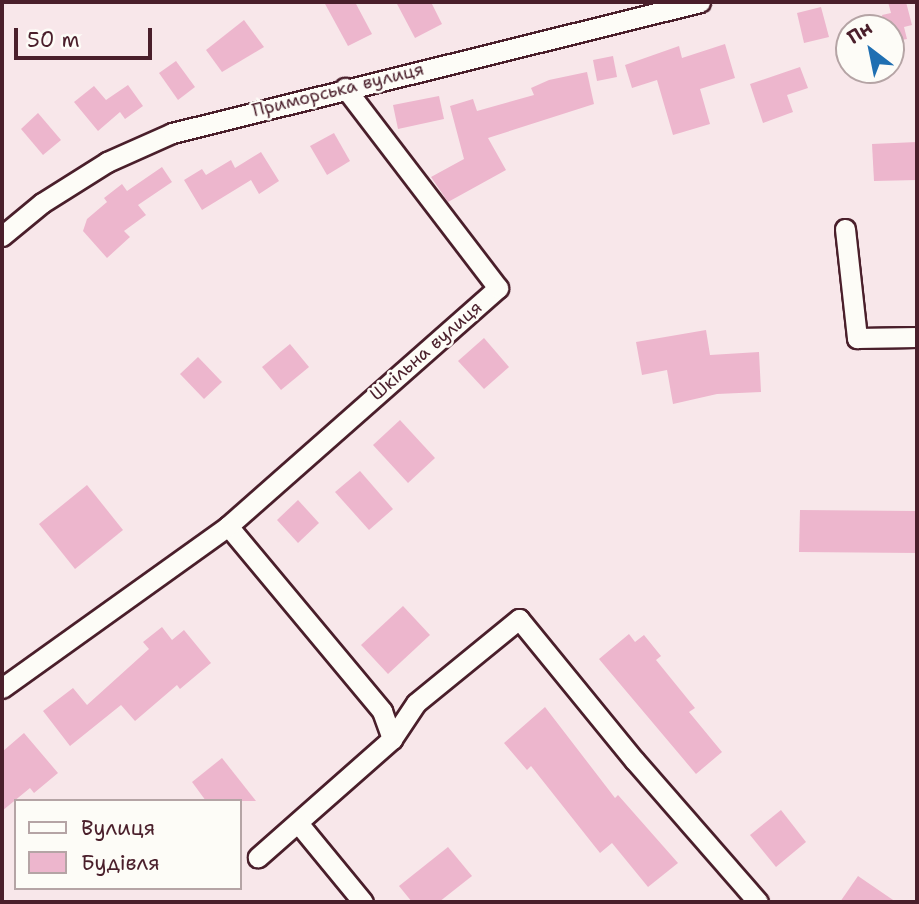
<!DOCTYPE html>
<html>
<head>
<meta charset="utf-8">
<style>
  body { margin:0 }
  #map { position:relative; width:919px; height:904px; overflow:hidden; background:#f8e7ea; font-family:"Shantell Sans",sans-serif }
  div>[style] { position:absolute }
  .building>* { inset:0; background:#edb6cd }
  .roads { filter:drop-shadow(2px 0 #4a1f2b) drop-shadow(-2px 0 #4a1f2b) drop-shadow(0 2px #4a1f2b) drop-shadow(0 -2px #4a1f2b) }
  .minor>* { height:19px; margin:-9.5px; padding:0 9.5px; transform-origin:9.5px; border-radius:9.5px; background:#fdfcf7 }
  span { translate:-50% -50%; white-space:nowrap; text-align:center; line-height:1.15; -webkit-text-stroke:5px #fdfcf7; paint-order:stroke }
  .street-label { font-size:18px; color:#4a1f2b }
  .frame { position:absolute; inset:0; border:4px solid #4a1f2b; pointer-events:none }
  .legend { position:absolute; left:14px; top:799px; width:228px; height:91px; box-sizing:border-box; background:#fdfcf7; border:2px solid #b5a4a5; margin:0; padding:9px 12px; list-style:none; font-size:21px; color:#4a1f2b }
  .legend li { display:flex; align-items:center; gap:14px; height:35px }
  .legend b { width:35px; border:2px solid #b5a4a5 }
  .north { position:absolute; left:835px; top:14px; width:70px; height:70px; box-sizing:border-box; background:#fdfcf7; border:2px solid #b5a4a5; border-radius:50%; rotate:328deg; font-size:19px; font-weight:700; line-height:28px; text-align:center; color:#4a1f2b }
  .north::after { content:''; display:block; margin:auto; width:24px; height:32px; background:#1f6fb2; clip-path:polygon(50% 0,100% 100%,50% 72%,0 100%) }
  .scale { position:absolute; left:14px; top:28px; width:138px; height:32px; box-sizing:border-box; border:4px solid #4a1f2b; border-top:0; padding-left:9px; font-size:21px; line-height:24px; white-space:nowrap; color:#4a1f2b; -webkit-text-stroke:5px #fdfcf7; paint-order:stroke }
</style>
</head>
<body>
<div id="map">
  <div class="building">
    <i style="clip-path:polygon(324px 2px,355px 2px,372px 34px,348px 46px)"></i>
    <i style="clip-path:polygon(396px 2px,431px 2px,442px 24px,415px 38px)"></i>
    <i style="clip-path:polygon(888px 2px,906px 2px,912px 25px,904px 27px,907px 39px,891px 42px,891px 28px,885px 28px,882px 15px,891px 13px)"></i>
    <i style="clip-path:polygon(821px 7px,829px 37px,804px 43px,797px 13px)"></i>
    <i style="clip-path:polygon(244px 20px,264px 47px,222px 72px,206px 50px)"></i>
    <i style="clip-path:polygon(725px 44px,735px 78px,700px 89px,710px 124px,673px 135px,657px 80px,632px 88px,625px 65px,679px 46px,682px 58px)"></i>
    <i style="clip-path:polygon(613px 56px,617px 77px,597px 81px,593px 60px)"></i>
    <i style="clip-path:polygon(176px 61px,195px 87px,178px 100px,159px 73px)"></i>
    <i style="clip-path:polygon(800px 67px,808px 88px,787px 95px,793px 112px,763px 123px,750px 84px)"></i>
    <i style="clip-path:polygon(587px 72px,594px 104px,488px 138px,506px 170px,448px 202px,431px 177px,464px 159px,450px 106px,473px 99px,477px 111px,534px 95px,531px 88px,549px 80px)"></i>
    <i style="clip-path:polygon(128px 85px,143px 106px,125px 119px,120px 112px,98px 131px,74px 102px,94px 86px,106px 100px)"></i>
    <i style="clip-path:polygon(439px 96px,444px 119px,398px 129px,393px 105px)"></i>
    <i style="clip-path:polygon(38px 113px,61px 140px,43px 155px,21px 129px)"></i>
    <i style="clip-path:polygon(334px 133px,350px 161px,327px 175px,310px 146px)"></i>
    <i style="clip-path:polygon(917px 142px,917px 180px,874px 181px,872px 144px)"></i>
    <i style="clip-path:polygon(261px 152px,279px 181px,259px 194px,251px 180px,202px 210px,184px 180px,202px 169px,206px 175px,231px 160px,235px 168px)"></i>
    <i style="clip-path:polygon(162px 167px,172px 182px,138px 205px,146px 215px,124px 231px,130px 237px,107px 258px,83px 231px,87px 219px,107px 202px,104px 198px,122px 184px,127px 191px)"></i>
    <i style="clip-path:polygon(706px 330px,710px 355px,759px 352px,761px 392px,717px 394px,673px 404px,667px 370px,642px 375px,636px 342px)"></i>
    <i style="clip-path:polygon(484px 338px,509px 367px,484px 389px,458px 361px)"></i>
    <i style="clip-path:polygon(290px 344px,309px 367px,281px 390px,262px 367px)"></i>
    <i style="clip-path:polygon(198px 357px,222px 382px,204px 399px,180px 374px)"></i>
    <i style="clip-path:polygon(400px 420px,435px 458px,408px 483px,373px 445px)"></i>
    <i style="clip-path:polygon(360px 471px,393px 509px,369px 530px,335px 492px)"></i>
    <i style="clip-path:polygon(87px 485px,123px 530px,75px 569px,39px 524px)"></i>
    <i style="clip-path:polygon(298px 500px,319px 523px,298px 543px,277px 520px)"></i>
    <i style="clip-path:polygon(800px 510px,917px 511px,917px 553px,799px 552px)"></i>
    <i style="clip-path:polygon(403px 606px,430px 635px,388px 674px,361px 645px)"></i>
    <i style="clip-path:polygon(162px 627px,172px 640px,184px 630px,211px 663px,180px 689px,177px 685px,135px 721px,121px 705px,70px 746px,43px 711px,73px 688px,87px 705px,149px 649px,143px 642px)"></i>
    <i style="clip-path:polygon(629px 634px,635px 642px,644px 635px,661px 656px,656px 660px,695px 708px,689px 712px,722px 752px,696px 774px,599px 659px)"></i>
    <i style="clip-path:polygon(545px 707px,615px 798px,618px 795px,678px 863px,648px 887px,612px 843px,600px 853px,531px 766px,527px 770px,504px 743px)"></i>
    <i style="clip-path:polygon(24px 733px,58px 773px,34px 793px,30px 788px,2px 811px,2px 752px)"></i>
    <i style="clip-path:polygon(222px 758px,256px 801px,206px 801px,192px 782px)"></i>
    <i style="clip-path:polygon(781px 810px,806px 842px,776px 867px,750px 835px)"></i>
    <i style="clip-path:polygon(448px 847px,472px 876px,439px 902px,412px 902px,399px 886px)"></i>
    <i style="clip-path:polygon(858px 876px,896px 902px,840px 902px)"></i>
  </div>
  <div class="roads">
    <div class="minor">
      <i style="left:845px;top:229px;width:110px;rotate:83.7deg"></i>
      <i style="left:857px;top:338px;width:60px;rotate:-1deg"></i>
      <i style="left:2px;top:236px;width:52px;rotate:-39.5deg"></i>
      <i style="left:42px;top:203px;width:77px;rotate:-32.2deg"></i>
      <i style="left:107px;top:162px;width:71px;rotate:-24deg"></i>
      <i style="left:172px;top:133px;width:544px;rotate:-13.93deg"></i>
      <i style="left:228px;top:526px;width:241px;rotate:50.2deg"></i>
      <i style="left:382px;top:711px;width:30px;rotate:70deg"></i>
      <i style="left:392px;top:739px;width:179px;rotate:138.6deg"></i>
      <i style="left:2px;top:688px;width:278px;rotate:-35.6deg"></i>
      <i style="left:228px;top:526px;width:360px;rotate:-41.4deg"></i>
      <i style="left:498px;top:288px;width:252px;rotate:-127.4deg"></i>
      <i style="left:392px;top:739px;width:43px;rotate:-56.3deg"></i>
      <i style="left:416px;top:703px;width:133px;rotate:-39.2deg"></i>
      <i style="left:519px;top:619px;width:183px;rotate:50.8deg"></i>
      <i style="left:635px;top:761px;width:187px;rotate:48.9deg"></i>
      <i style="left:298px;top:823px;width:102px;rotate:50.6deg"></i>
    </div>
  </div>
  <div class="street-label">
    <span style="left:338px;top:90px;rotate:-14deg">Приморська вулиця</span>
    <span style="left:426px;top:351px;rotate:-41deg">Шкільна вулиця</span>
  </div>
  <div class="frame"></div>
  <ul class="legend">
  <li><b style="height:9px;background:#fdfcf7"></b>Вулиця</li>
  <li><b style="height:19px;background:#edb6cd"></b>Будівля</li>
  </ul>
  <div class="north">Пн</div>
  <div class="scale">50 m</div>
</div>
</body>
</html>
